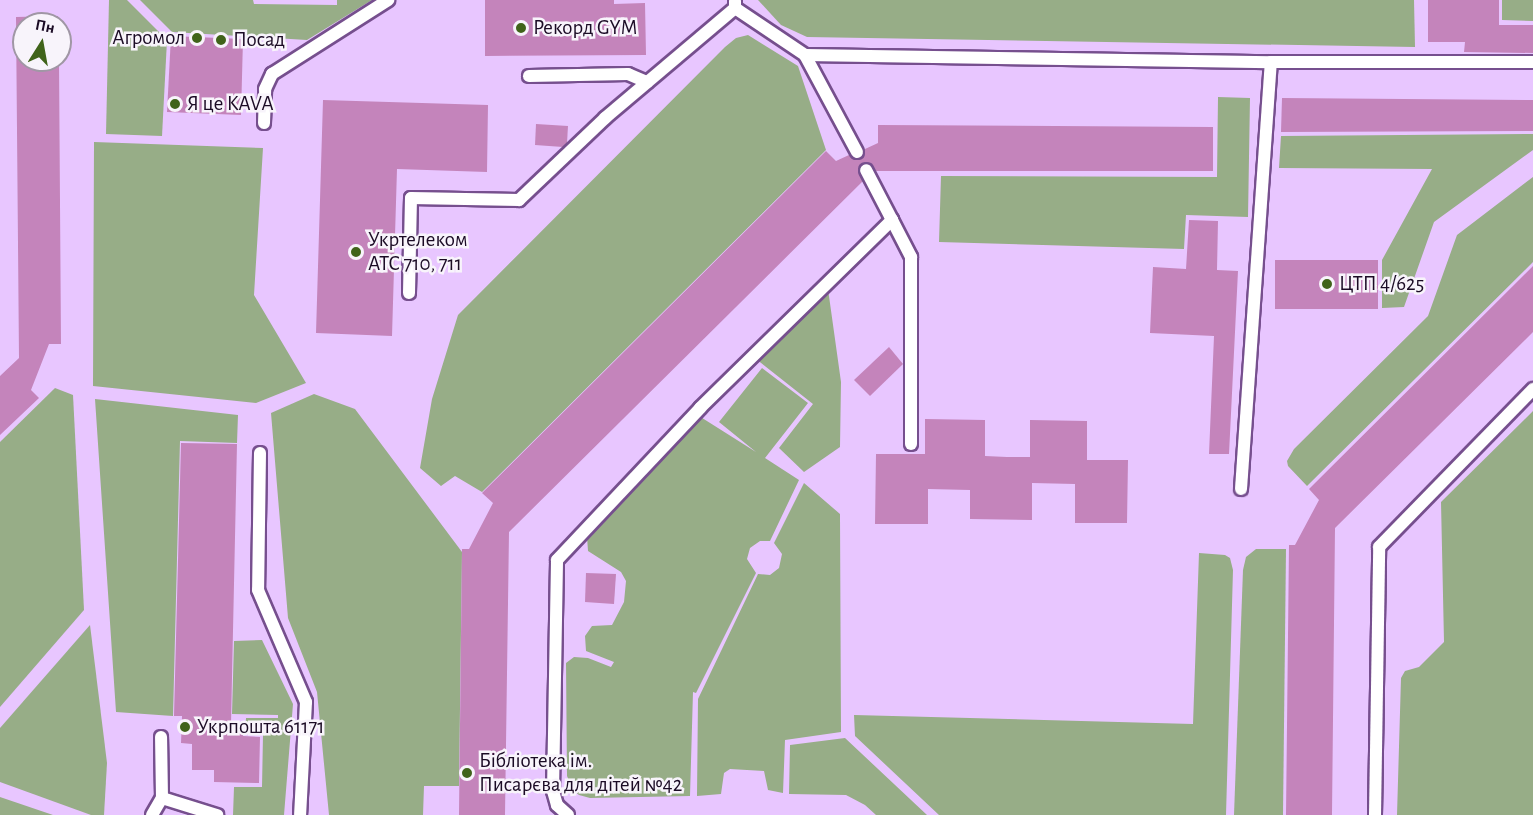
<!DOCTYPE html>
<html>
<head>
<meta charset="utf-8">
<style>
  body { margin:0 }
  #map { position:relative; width:1533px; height:815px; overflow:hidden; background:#e8c6ff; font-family:"Alegreya Sans",sans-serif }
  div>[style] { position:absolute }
  .green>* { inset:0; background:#97ad87 }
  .building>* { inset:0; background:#c484bb }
  .roads { filter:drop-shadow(2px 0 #764f8e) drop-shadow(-2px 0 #764f8e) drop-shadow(0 2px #764f8e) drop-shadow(0 -2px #764f8e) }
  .service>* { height:12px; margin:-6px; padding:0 6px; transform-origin:6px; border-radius:6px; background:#fff }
  .dots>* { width:16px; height:16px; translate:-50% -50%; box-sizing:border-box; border:3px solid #f8f4fb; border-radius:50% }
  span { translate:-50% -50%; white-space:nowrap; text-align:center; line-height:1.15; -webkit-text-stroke:5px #f8f4fb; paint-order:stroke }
  .poi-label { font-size:21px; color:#1b0b25 }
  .left { translate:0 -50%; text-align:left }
  .right { translate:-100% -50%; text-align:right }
  .north { position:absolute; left:12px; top:12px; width:60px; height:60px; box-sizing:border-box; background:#f8f4fb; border:2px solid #a097a5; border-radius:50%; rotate:11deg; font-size:16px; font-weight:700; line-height:24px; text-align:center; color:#1b0b25 }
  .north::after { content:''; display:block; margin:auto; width:21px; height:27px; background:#40631a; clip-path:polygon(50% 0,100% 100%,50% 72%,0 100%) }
</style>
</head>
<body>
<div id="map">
  <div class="green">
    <i style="clip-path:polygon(109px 0,127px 0,167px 40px,162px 136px,106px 134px)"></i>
    <i style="clip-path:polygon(140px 0,253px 0,254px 4px,337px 5px,337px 0,372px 0,307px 40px,172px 32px)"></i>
    <i style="clip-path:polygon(758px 0,1414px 0,1415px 47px,807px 37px,781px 25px)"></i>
    <i style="clip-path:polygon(1502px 0,1533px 0,1533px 21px,1502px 20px)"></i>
    <i style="clip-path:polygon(748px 35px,798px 66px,826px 150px,482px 492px,455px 476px,441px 486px,420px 468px,432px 399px,458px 315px,725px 47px,736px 38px)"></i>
    <i style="clip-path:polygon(1218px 97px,1250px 98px,1248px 217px,1186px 215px,1184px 249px,939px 242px,941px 176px,1217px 177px)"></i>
    <i style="clip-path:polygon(1533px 134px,1533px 150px,1434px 222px,1404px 307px,1382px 308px,1382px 260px,1432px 169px,1279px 168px,1281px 136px)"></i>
    <i style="clip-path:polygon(94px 142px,263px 148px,254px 295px,306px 383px,256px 403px,93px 386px)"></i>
    <i style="clip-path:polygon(1533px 177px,1533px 262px,1307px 486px,1288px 466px,1287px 461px,1294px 449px,1428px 316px,1457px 235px)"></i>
    <i style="clip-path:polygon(828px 289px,841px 382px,840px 447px,804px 472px,779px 448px,813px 404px,756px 359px)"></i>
    <i style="clip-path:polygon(762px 368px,808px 403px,765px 458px,799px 480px,770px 541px,760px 541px,750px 548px,747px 559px,756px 573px,696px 693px,693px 692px,690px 796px,590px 798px,579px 795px,573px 790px,567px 776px,566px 663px,574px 657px,588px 658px,611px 667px,614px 662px,586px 651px,585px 636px,592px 626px,612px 625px,624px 602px,626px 581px,621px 572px,588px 551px,587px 537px,699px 416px,756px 452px,719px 422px)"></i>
    <i style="clip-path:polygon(55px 388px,73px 395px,84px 610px,0 707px,0 442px)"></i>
    <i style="clip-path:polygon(314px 394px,355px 409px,462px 552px,459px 786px,424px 786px,423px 815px,329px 815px,317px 692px,288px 618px,271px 413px)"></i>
    <i style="clip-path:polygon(95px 399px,238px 415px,237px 443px,180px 441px,173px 716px,116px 712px)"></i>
    <i style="clip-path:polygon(1533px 411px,1533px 815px,1397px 815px,1401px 678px,1405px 671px,1419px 667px,1444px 642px,1441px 502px)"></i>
    <i style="clip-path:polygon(804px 483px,840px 514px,841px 732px,785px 740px,783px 793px,768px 790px,764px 771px,730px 769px,724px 773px,721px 794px,697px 796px,698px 699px,758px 574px,770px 575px,779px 568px,782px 554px,774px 543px)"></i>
    <i style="clip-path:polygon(1256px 549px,1286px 549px,1283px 815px,1234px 815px,1243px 570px,1246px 557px)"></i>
    <i style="clip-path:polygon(1199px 553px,1225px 555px,1230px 558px,1233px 570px,1226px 815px,939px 815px,855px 736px,854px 715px,1193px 724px)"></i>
    <i style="clip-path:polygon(90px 625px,107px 763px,104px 815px,91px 815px,0 782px,0 728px)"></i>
    <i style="clip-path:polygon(262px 640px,293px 704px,284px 815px,233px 815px,234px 787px,262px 787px,263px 735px,245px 733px,246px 718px,278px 718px,278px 715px,232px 714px,234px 641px)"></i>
    <i style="clip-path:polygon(845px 738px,927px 815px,876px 815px,865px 805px,846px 795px,789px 794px,790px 745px)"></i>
    <i style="clip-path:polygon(0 797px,53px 815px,0 815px)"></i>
  </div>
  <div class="building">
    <i style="clip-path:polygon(485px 0,614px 0,614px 4px,645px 3px,646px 55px,485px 56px)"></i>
    <i style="clip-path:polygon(1428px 0,1499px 0,1499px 25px,1533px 25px,1533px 53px,1464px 52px,1465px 42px,1428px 42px)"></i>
    <i style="clip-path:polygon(58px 16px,58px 24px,24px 24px,24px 60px,59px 60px,61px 344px,49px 344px,31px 390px,39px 398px,0 435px,0 376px,19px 358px,16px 17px)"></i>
    <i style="clip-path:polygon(171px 36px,243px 39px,241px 115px,167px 112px)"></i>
    <i style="clip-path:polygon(1282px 98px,1533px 100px,1533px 131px,1281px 132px)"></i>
    <i style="clip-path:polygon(323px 100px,488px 105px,487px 172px,397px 169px,392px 336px,316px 333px)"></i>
    <i style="clip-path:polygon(536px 124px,568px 126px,567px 143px,563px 147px,535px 145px)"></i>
    <i style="clip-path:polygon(878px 125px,1213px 127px,1213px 171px,876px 171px,870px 163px,862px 163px,858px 170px,863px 181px,509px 532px,505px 815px,459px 815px,462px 549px,469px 549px,493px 503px,482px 493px,826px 151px,836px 161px,849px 155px,853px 159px,860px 159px,864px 156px,865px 149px,878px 143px)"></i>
    <i style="clip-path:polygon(1189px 220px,1218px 221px,1217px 270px,1238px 271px,1229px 454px,1209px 454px,1214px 336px,1150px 333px,1153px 267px,1186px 269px)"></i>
    <i style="clip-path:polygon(1275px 260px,1378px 260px,1378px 309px,1275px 309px)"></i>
    <i style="clip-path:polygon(1533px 266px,1533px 332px,1335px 528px,1332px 815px,1286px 815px,1289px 545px,1295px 545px,1319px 500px,1309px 489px)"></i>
    <i style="clip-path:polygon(889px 347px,903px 364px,870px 396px,854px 380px)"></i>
    <i style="clip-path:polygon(925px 419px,985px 420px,985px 456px,1007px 457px,1030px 457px,1030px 420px,1087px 421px,1087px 460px,1128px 460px,1127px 523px,1075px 523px,1075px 484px,1032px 483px,1032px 520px,970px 519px,970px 490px,928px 489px,928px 524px,875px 524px,876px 454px,925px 454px)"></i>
    <i style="clip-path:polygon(181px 443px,237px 444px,231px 724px,243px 724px,243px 736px,260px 737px,259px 783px,214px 782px,214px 770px,192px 770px,192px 744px,181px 743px,182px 716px,174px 716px)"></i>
    <i style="clip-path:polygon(586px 573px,616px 574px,614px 604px,585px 602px)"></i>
  </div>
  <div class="roads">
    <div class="service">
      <i style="left:735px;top:1px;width:7px;rotate:90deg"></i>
      <i style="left:735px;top:8px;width:84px;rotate:33.9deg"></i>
      <i style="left:529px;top:76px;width:99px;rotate:-1.2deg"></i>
      <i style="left:628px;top:74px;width:21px;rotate:23deg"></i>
      <i style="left:264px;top:123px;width:34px;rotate:-88deg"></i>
      <i style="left:265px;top:89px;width:17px;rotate:-65deg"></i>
      <i style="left:272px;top:74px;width:138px;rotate:-32.5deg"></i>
      <i style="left:857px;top:152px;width:110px;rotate:-118.2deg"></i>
      <i style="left:805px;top:55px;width:466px;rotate:0.9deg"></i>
      <i style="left:1271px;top:62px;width:262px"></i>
      <i style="left:892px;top:220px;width:42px;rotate:62.8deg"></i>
      <i style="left:911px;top:257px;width:187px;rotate:90deg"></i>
      <i style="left:409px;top:293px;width:95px;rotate:-88.8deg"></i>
      <i style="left:411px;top:198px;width:108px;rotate:1.1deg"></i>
      <i style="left:519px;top:200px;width:119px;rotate:-43.6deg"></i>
      <i style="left:605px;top:118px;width:170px;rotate:-40.2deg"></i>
      <i style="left:260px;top:453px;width:137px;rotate:90.8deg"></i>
      <i style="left:258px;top:590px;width:122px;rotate:66.8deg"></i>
      <i style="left:306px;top:702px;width:113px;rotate:93deg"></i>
      <i style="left:1241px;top:489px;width:428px;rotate:-86deg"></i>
      <i style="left:162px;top:798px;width:58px;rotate:17.2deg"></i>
      <i style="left:152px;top:815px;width:20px;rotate:-60deg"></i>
      <i style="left:162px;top:798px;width:61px;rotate:-90.9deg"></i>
      <i style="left:568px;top:815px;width:15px;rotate:-138deg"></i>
      <i style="left:557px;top:805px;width:15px;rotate:-106deg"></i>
      <i style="left:553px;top:791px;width:231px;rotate:-89deg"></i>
      <i style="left:557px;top:560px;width:209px;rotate:-46.7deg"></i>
      <i style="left:700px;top:408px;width:269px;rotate:-44.4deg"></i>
      <i style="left:892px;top:220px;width:56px;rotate:-117.5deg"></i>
      <i style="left:1375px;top:815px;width:268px;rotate:-89.1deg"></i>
      <i style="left:1379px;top:547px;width:221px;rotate:-45.7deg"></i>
    </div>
  </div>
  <div class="dots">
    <i style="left:521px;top:28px;background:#40631a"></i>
    <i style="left:197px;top:38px;background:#40631a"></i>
    <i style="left:221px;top:40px;background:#40631a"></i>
    <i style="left:175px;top:104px;background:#40631a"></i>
    <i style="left:356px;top:252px;background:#40631a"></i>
    <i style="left:1327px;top:284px;background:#40631a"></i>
    <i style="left:185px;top:727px;background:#40631a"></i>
    <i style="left:467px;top:773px;background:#40631a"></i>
  </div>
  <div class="poi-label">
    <span class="left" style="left:533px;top:28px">Рекорд GYM</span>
    <span class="right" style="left:185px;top:38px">Агромол</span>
    <span class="left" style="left:233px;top:40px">Посад</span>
    <span class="left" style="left:187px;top:104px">Я це KAVA</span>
    <span class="left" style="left:368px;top:252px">Укртелеком<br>АТС 710, 711</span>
    <span class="left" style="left:1339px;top:284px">ЦТП 4/625</span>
    <span class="left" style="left:197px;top:727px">Укрпошта 61171</span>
    <span class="left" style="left:479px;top:773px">Бібліотека ім.<br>Писарєва для дітей №42</span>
  </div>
  <div class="north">Пн</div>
</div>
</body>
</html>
